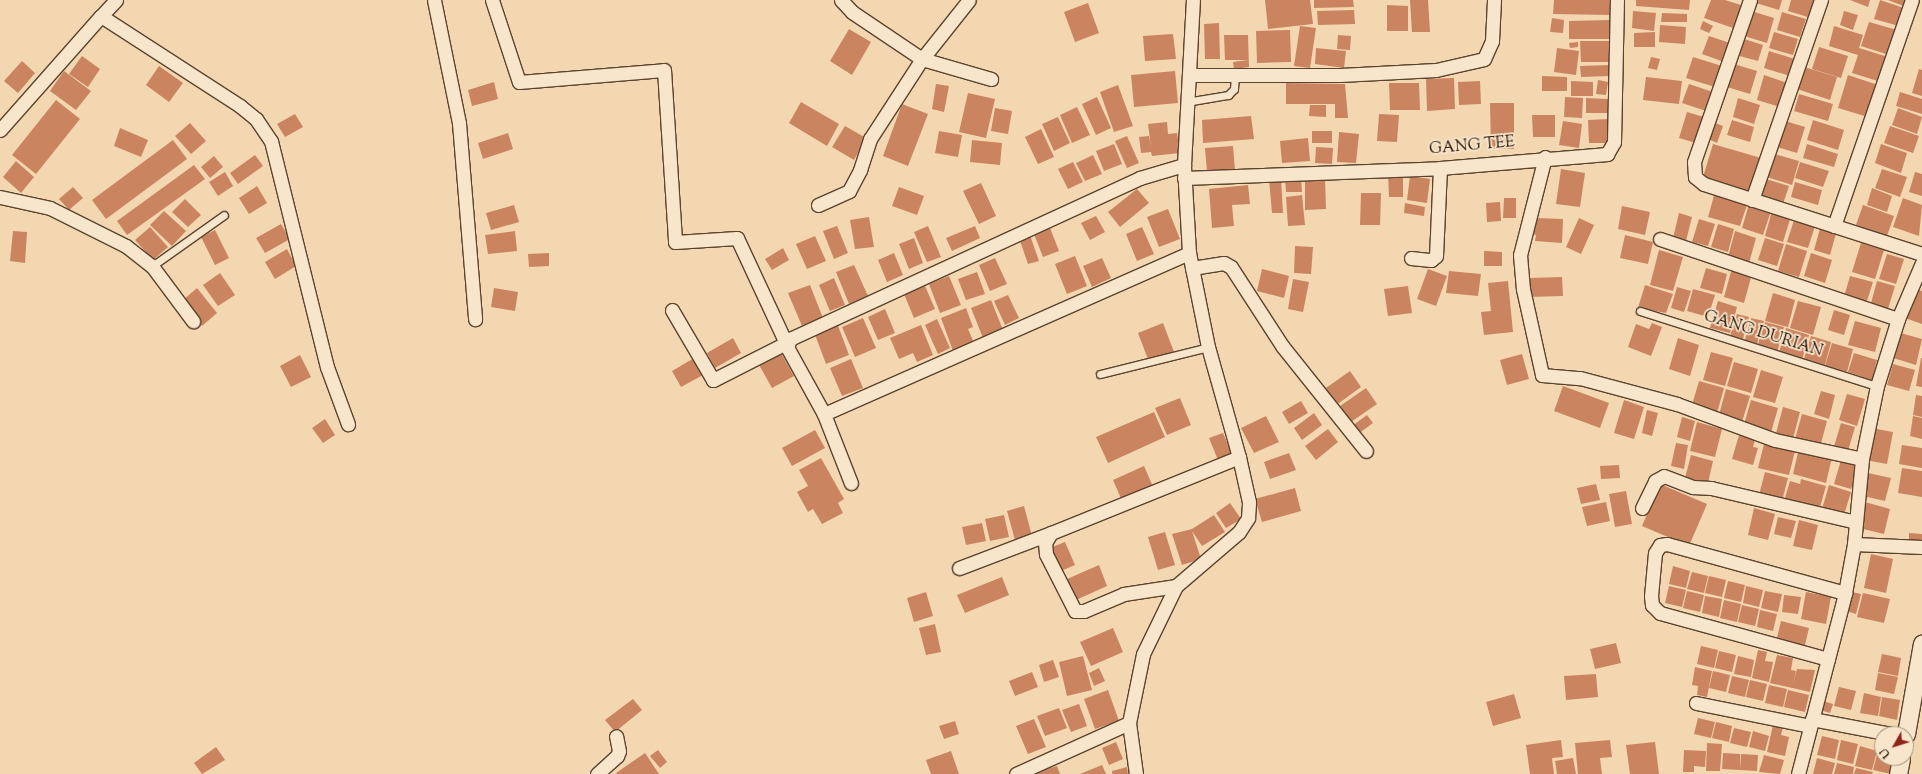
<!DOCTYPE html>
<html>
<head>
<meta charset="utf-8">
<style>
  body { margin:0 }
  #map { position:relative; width:1922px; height:774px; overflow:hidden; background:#f3d7b1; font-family:"Sorts Mill Goudy",serif }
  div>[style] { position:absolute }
  .building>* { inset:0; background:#cb8460 }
  .roads { filter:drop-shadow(1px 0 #5b442e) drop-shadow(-1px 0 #5b442e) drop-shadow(0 1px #5b442e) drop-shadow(0 -1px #5b442e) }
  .service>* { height:7px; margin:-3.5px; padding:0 3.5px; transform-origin:3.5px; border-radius:3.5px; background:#f7e5cc }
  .minor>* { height:13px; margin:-6.5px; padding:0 6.5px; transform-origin:6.5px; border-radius:6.5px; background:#f7e5cc }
  .tertiary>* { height:17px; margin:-8.5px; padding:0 8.5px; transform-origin:8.5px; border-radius:8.5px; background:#f7e5cc }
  span { translate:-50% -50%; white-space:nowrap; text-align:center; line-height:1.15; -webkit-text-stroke:3.5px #f7e5cc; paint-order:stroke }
  .street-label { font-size:16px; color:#281302 }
  .north { position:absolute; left:1874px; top:726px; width:40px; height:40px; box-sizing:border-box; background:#f7e5cc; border:1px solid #a4917b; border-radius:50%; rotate:231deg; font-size:11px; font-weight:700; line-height:16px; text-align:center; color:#281302 }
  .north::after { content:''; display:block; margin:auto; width:14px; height:18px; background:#8f2418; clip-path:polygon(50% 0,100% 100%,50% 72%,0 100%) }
</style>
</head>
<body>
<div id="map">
  <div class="building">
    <i style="clip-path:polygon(1265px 0,1310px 0,1313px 24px,1268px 29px)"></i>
    <i style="clip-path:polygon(1314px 0,1353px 0,1354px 7px,1314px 8px)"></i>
    <i style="clip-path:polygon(1410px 0,1428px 0,1430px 32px,1412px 32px)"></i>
    <i style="clip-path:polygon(1554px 0,1611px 0,1610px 15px,1553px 14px)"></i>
    <i style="clip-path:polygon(1636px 0,1690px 0,1689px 10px,1636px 6px)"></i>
    <i style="clip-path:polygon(1711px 0,1725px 0,1744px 6px,1736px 29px,1704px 18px)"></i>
    <i style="clip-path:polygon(1757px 0,1782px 0,1779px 10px,1756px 3px)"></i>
    <i style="clip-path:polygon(1791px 0,1816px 0,1811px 18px,1788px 11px)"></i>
    <i style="clip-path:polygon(1850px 0,1870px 0,1868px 7px)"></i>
    <i style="clip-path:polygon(1880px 0,1904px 8px,1899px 26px,1874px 19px)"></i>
    <i style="clip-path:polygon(1888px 0,1909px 0,1906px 7px)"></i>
    <i style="clip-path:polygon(1088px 3px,1099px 33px,1075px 42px,1064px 12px)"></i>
    <i style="clip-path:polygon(1387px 5px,1408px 6px,1408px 31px,1387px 31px)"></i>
    <i style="clip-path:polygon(1354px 10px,1355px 24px,1318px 25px,1317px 11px)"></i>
    <i style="clip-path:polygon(1633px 11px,1656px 13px,1654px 31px,1632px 28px)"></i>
    <i style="clip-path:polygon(1751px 11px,1774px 18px,1767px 43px,1744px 36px)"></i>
    <i style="clip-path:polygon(1844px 11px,1858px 15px,1853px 30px,1840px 25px)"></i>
    <i style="clip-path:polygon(1782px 12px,1806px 19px,1800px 37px,1777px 30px)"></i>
    <i style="clip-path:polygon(1662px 13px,1687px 14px,1687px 22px,1661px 22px)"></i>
    <i style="clip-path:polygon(1552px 18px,1564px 20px,1563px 33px,1550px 32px)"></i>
    <i style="clip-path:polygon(1611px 20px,1611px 39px,1569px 39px,1569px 21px)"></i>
    <i style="clip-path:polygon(1703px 21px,1713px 26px,1709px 33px,1700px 29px)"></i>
    <i style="clip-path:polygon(1869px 22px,1897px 30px,1889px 55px,1861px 46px)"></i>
    <i style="clip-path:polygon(1219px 23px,1220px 59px,1205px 59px,1204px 24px)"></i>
    <i style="clip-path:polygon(1660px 25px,1686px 27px,1685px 44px,1659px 42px)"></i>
    <i style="clip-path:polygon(1300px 26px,1316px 28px,1310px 68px,1294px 66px)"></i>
    <i style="clip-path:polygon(1834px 26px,1863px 35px,1859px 48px,1888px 57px,1881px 82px,1852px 73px,1858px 55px,1829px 46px)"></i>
    <i style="clip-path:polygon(849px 29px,871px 42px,852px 75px,830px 61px)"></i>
    <i style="clip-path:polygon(1290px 30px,1291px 62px,1257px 63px,1256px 31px)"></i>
    <i style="clip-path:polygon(1655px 32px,1655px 47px,1634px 47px,1634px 33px)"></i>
    <i style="clip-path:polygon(1774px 32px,1798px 39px,1793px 55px,1769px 48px)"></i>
    <i style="clip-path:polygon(1173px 34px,1176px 59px,1145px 61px,1143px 36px)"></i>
    <i style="clip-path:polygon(1224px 35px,1248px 35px,1249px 67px,1234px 69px,1233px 62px,1248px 60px,1225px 60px)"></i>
    <i style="clip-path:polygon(1338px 35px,1351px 36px,1350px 50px,1337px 49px)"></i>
    <i style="clip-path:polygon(1709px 36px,1730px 43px,1724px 62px,1702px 54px)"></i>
    <i style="clip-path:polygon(1741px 38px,1763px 45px,1758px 61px,1736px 55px)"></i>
    <i style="clip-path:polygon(1580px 41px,1611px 41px,1611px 62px,1581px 62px)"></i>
    <i style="clip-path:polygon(1578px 42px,1578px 47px,1570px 48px,1569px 43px)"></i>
    <i style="clip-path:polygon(1819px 47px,1848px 56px,1841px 78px,1812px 69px)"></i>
    <i style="clip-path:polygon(1316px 48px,1346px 51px,1344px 68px,1315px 64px)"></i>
    <i style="clip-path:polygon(1557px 48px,1579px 51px,1576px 75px,1554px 72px)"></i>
    <i style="clip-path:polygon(1769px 51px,1795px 59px,1790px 76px,1764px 68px)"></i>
    <i style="clip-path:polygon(82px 56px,100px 69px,88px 87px,69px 74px)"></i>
    <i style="clip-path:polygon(1651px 57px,1660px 59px,1657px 70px,1648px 68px)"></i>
    <i style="clip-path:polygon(1693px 57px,1722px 66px,1715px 87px,1686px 78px)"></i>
    <i style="clip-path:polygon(22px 61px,35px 73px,18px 93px,4px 81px)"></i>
    <i style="clip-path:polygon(1734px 64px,1757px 71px,1750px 94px,1727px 87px)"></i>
    <i style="clip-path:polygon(1610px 65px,1610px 76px,1581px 77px,1580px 66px)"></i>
    <i style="clip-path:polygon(159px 66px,183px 83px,169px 102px,146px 85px)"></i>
    <i style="clip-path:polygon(1804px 67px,1837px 77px,1830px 100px,1797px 89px)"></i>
    <i style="clip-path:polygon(1919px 69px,1922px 70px,1922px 96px,1912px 93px)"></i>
    <i style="clip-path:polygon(64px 71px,91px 91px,76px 110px,50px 91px)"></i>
    <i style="clip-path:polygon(1175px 71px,1178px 103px,1134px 107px,1131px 75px)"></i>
    <i style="clip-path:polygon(1764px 75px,1787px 83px,1780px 107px,1757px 100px)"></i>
    <i style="clip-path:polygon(1848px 75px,1878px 85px,1868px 117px,1838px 108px)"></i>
    <i style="clip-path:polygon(1542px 76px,1567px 77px,1567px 91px,1542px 91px)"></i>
    <i style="clip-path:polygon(1646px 77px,1682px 81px,1679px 104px,1643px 100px)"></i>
    <i style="clip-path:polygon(1454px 78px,1455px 109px,1427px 111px,1426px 79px)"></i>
    <i style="clip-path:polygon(1598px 80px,1608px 82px,1606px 95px,1596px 94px)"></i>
    <i style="clip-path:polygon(1480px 81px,1481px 104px,1459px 105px,1458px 82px)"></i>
    <i style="clip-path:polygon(1571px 81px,1593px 82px,1593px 96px,1571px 96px)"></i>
    <i style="clip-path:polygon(494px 82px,498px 99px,472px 106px,468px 90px)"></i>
    <i style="clip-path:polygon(1286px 83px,1345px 84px,1348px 118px,1335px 118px,1335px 104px,1286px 104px)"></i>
    <i style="clip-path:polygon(1389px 83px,1419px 83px,1420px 110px,1390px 110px)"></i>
    <i style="clip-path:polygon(936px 84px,949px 86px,944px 112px,932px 109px)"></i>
    <i style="clip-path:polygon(1689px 84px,1713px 92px,1706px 111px,1682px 103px)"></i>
    <i style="clip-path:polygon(1118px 85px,1133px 126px,1114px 132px,1100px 92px)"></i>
    <i style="clip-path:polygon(1900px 92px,1922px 99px,1922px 114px,1896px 106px)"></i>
    <i style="clip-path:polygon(968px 93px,995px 99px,986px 138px,959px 132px)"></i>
    <i style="clip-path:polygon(1799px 94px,1833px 104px,1828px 121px,1794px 111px)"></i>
    <i style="clip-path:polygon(1097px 97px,1111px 128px,1096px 135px,1082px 104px)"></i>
    <i style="clip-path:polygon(1565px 97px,1583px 98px,1582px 118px,1564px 117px)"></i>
    <i style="clip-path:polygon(1586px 98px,1608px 99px,1608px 113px,1586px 113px)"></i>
    <i style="clip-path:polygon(1738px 98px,1760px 105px,1754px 124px,1733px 117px)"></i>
    <i style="clip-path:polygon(56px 100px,80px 119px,36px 174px,12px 155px)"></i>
    <i style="clip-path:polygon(801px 102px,839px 124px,827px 146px,789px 123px)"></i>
    <i style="clip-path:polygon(1490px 103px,1514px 103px,1514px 149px,1491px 149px)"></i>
    <i style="clip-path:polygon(902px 104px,928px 114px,908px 166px,883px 156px)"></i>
    <i style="clip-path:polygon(1310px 105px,1326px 105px,1326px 117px,1309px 116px)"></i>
    <i style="clip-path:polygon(1077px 107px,1090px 135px,1072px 143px,1060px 115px)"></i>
    <i style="clip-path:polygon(995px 108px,1012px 111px,1008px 134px,991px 131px)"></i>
    <i style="clip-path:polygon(1898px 108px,1922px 117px,1917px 134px,1892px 125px)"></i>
    <i style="clip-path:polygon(1687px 112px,1704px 117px,1696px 143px,1679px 138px)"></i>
    <i style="clip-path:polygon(295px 114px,303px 127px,285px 137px,277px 124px)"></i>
    <i style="clip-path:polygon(1379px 114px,1399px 115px,1397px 142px,1377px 141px)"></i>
    <i style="clip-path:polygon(1532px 115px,1555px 115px,1555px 137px,1533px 137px)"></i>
    <i style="clip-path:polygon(1251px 116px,1254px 139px,1203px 143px,1202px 120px)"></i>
    <i style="clip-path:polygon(1058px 117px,1070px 143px,1054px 151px,1042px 124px)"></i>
    <i style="clip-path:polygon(1608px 119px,1609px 143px,1589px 143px,1588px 120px)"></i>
    <i style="clip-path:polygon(1732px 120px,1754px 127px,1750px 142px,1727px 135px)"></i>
    <i style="clip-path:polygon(1782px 120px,1805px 127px,1797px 153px,1774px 146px)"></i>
    <i style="clip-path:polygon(1813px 120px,1844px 130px,1838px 150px,1807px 140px)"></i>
    <i style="clip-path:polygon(1563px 121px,1582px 124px,1579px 148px,1559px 145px)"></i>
    <i style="clip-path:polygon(1710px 121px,1723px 126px,1717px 143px,1704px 137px)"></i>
    <i style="clip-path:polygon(1167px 122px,1168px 134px,1177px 133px,1180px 153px,1152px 156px,1151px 152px,1141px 153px,1139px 137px,1149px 136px,1151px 147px,1148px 124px)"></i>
    <i style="clip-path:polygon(190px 123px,206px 141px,191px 154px,175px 136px)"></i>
    <i style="clip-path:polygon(845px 126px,866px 138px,854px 160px,832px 147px)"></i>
    <i style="clip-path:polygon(1890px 126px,1919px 136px,1913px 153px,1884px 143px)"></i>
    <i style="clip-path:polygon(120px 128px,148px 140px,141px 157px,114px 146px)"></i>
    <i style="clip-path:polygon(1041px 129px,1054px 157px,1038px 164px,1025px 137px)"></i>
    <i style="clip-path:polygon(939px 131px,962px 135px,958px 157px,935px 153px)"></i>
    <i style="clip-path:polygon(1312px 131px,1332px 131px,1332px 143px,1312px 143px)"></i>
    <i style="clip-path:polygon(1339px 132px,1359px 134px,1356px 163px,1337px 162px)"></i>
    <i style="clip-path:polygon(508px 133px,513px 149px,483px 159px,478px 143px)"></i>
    <i style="clip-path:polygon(1127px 136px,1139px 163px,1127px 168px,1115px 141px)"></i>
    <i style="clip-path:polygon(1308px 138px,1310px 161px,1282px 163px,1280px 141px)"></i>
    <i style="clip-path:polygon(173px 140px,187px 159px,106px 219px,92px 200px)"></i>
    <i style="clip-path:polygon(972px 140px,1002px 143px,1000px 165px,970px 162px)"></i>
    <i style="clip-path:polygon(1114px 144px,1122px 164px,1104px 171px,1096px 151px)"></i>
    <i style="clip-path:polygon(1713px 144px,1761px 158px,1751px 192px,1703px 177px)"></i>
    <i style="clip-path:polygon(1807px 144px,1838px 154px,1834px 167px,1803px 158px)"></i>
    <i style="clip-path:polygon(1881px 144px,1907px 153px,1901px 173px,1875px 163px)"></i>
    <i style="clip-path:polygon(1233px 146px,1235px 170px,1207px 172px,1205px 148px)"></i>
    <i style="clip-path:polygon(1316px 147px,1333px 148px,1332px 164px,1315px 163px)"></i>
    <i style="clip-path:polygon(1774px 154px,1799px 161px,1792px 185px,1767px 177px)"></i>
    <i style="clip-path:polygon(255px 155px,263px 166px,238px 184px,230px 173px)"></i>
    <i style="clip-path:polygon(1093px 155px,1102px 174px,1085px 181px,1076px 163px)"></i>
    <i style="clip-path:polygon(214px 156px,223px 167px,210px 178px,201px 167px)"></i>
    <i style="clip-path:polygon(16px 161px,34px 177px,21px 193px,3px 177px)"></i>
    <i style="clip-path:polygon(1073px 162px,1083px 182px,1068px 189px,1058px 169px)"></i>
    <i style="clip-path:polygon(1800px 162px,1829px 171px,1823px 187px,1795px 178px)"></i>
    <i style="clip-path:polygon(194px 165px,205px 179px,127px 235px,117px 221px)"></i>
    <i style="clip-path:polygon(1561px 169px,1585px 173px,1580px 207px,1556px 204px)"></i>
    <i style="clip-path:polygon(1882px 169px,1907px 177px,1900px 197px,1875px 188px)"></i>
    <i style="clip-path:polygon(225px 172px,233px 186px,218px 196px,209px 182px)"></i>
    <i style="clip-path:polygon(1403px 172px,1403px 197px,1389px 197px,1388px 173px)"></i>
    <i style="clip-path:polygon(1915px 172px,1922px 174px,1922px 196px,1909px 192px)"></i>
    <i style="clip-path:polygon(1410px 176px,1430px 179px,1427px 203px,1407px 200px)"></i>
    <i style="clip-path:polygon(1301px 177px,1302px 192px,1286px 192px,1285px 178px)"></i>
    <i style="clip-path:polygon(1281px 178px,1283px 213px,1272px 213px,1269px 179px)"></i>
    <i style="clip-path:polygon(1325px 178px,1326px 209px,1305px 210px,1305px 179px)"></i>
    <i style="clip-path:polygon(1766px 179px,1789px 186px,1783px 204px,1761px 197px)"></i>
    <i style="clip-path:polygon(1795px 182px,1822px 190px,1818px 205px,1791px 197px)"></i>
    <i style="clip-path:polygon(981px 183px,996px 216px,979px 224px,963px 191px)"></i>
    <i style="clip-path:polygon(1248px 185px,1250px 204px,1232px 205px,1234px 226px,1212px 228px,1209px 189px)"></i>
    <i style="clip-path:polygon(257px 186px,267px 203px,249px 214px,239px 198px)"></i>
    <i style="clip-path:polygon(73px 187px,83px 198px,69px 210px,59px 199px)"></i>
    <i style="clip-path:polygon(899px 187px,924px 196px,917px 215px,892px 206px)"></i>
    <i style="clip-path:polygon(1872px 188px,1892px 196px,1887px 212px,1867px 205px)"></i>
    <i style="clip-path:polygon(1137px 189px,1149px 203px,1120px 227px,1108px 212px)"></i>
    <i style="clip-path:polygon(1715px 192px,1748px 202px,1740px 226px,1708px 217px)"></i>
    <i style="clip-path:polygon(1361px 193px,1381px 193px,1380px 225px,1360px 225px)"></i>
    <i style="clip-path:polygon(1302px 195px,1305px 225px,1288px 226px,1286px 197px)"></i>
    <i style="clip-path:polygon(1504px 198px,1516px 198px,1516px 218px,1503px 218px)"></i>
    <i style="clip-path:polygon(1903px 198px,1922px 205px,1919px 236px,1893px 227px)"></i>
    <i style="clip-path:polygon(185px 199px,201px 215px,188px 227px,172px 212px)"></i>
    <i style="clip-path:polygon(1500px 202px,1501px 221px,1487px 222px,1486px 203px)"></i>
    <i style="clip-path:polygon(1405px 203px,1425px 207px,1424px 216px,1404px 213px)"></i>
    <i style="clip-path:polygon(1749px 204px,1771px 211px,1763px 235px,1742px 228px)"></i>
    <i style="clip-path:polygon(514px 205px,519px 222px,491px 230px,486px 213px)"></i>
    <i style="clip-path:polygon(1863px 205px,1894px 216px,1887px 236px,1856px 225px)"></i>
    <i style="clip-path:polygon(1622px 206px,1650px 212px,1645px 235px,1618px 229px)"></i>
    <i style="clip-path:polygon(1168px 209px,1180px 239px,1159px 247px,1147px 217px)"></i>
    <i style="clip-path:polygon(164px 211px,186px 231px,172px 246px,150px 225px)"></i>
    <i style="clip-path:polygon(1772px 211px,1791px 216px,1783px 242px,1765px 236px)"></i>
    <i style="clip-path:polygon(1679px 213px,1692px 217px,1686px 241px,1673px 238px)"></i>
    <i style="clip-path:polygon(1096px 216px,1105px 232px,1090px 240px,1081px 223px)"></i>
    <i style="clip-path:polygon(869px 217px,874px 247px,855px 249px,850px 220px)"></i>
    <i style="clip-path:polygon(1795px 217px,1816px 223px,1808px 248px,1787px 242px)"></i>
    <i style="clip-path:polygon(1536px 218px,1563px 219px,1562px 243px,1535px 241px,1536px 235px,1529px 234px,1530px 222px,1535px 223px)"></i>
    <i style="clip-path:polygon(1579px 218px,1594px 225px,1581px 254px,1566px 247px)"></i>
    <i style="clip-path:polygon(1699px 219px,1715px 224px,1708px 246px,1692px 242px)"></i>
    <i style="clip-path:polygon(281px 224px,290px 239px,265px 253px,256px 238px)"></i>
    <i style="clip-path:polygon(1718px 224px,1734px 229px,1728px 252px,1711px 247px)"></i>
    <i style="clip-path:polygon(1821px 225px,1837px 230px,1830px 255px,1814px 250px)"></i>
    <i style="clip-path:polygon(837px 226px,848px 253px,834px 259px,823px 231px)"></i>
    <i style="clip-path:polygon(928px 226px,941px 257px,927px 262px,914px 232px)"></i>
    <i style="clip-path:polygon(975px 226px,980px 238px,952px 251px,946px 238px)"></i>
    <i style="clip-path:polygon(150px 227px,168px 247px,153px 260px,135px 240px)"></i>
    <i style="clip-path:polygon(1142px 227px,1154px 254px,1137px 261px,1126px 234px)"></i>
    <i style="clip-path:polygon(1050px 228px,1059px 251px,1043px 257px,1034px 234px)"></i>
    <i style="clip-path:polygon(215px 230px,229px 258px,215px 265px,201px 237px)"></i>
    <i style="clip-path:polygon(13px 231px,27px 232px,25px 263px,10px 261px)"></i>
    <i style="clip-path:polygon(515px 231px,517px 251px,488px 254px,485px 235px)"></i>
    <i style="clip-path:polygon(1735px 231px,1756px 238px,1749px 263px,1728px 257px)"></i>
    <i style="clip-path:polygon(1030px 235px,1039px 261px,1028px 264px,1019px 238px)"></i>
    <i style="clip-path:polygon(1625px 235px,1653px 242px,1648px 264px,1620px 258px)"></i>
    <i style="clip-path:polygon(815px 236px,826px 261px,807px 269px,796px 244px)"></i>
    <i style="clip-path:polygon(914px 238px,923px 263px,909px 269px,899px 244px)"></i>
    <i style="clip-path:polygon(1765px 238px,1784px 244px,1777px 266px,1758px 260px)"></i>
    <i style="clip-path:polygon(1861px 243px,1884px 250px,1875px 279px,1852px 272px)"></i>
    <i style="clip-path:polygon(1786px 244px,1807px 251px,1799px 277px,1778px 271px)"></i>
    <i style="clip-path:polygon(1295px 246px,1313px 247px,1311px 274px,1294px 273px)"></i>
    <i style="clip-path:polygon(783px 248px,789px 260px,772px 270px,765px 259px)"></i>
    <i style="clip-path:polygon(287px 249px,296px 266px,275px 279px,265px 262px)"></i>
    <i style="clip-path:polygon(1659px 250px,1683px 257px,1673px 291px,1650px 285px)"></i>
    <i style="clip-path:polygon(1484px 251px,1502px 252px,1502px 266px,1484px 266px)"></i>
    <i style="clip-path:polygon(549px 253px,549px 266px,529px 267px,528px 254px)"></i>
    <i style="clip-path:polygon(894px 253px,903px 275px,887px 282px,878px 260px)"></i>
    <i style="clip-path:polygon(1811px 253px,1832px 260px,1825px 283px,1804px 276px)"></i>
    <i style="clip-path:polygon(1887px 254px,1904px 259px,1896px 284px,1879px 279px)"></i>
    <i style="clip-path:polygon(1075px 256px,1087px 286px,1067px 294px,1055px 264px)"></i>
    <i style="clip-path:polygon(995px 258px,1007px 284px,990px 291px,979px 265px)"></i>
    <i style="clip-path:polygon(1102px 258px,1111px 278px,1092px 287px,1083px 266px)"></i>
    <i style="clip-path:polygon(854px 265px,868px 296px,849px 304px,836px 272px)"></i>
    <i style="clip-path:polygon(1706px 268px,1727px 274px,1722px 294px,1700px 288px)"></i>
    <i style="clip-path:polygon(1732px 268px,1752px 274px,1744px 303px,1724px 297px)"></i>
    <i style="clip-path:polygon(1262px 269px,1289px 276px,1284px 298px,1257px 291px)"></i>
    <i style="clip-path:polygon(1428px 269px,1447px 276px,1436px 306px,1417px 299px)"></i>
    <i style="clip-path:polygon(1449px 271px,1481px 274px,1478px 296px,1446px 293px)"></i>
    <i style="clip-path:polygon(977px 272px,985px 294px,966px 300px,958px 279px)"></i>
    <i style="clip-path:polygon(220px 273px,235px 295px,218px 306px,203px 285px)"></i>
    <i style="clip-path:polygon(949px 276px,961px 305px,940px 313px,929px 284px)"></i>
    <i style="clip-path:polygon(1850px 276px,1873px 282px,1866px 304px,1844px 297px)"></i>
    <i style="clip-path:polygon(1562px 277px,1563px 296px,1528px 297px,1528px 278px)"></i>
    <i style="clip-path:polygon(834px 278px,845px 305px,830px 311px,819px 285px)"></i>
    <i style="clip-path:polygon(1293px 279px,1309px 282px,1303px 312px,1288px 309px)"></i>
    <i style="clip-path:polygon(1508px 281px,1513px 332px,1484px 335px,1481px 312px,1491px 311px,1488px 283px)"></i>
    <i style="clip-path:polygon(1877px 281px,1895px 286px,1887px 312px,1870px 307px)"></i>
    <i style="clip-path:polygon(810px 285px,823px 318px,802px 326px,788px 293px)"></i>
    <i style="clip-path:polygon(1645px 285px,1673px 294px,1666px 313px,1638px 308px)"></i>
    <i style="clip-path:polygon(925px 286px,935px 309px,914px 318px,904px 294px)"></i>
    <i style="clip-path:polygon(1408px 286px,1412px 313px,1388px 316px,1384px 289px)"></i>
    <i style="clip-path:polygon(1677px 287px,1691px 291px,1684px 312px,1671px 308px)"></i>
    <i style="clip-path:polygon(197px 288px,217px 313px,202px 326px,182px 301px)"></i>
    <i style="clip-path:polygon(494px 288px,518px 292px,515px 311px,491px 307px)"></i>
    <i style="clip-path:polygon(1693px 289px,1715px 295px,1708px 317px,1687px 311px)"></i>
    <i style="clip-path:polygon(1914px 289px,1922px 291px,1922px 324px,1905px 318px)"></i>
    <i style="clip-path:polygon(1773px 293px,1795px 300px,1788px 327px,1765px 321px)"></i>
    <i style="clip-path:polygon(1008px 295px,1019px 318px,1005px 325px,994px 301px)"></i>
    <i style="clip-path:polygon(991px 300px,1003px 330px,983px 338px,971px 308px)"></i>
    <i style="clip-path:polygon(1718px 301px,1737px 307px,1730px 333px,1710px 328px)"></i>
    <i style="clip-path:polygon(1798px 301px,1821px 307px,1813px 335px,1790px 328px)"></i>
    <i style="clip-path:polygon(966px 308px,973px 327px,968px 329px,974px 343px,953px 351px,941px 318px)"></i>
    <i style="clip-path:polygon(885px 309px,895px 333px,878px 340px,868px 317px)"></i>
    <i style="clip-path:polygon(1834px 310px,1850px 315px,1844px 335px,1828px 330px)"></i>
    <i style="clip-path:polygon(1737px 314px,1749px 317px,1743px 339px,1730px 336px)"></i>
    <i style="clip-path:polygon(863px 318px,876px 348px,855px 357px,842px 327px)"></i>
    <i style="clip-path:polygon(1751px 318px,1764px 321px,1757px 344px,1745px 340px)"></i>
    <i style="clip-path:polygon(937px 319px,950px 348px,938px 354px,925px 325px)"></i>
    <i style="clip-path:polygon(1855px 321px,1881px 328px,1875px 352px,1848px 345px)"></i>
    <i style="clip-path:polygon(1765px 322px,1784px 327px,1777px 353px,1757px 347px)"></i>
    <i style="clip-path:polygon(837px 323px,849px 355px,826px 364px,814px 332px)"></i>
    <i style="clip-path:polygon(1163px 323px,1174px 352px,1149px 362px,1138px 333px)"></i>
    <i style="clip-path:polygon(1652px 323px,1662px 327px,1651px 356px,1628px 347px,1636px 324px,1649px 329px)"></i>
    <i style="clip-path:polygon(921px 325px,933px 355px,917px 362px,913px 353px,899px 359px,890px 338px)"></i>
    <i style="clip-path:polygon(1786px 328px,1809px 335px,1802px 360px,1779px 353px)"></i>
    <i style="clip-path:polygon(1897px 332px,1922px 339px,1916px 365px,1890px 357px)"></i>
    <i style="clip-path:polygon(1811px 336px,1831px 342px,1825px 365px,1804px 359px)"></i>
    <i style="clip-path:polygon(733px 338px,741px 353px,715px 368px,707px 353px)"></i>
    <i style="clip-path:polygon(1678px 338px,1699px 345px,1690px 376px,1669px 369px)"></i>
    <i style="clip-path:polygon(1832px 343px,1853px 349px,1847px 372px,1825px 366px)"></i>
    <i style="clip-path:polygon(780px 351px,794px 376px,772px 388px,758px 363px)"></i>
    <i style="clip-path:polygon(1711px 352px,1733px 358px,1725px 386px,1703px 380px)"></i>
    <i style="clip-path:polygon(1854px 353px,1877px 360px,1872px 380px,1848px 372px)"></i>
    <i style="clip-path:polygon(1522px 354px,1529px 379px,1507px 385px,1500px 360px)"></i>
    <i style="clip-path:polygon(300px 355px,311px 377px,291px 387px,280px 366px)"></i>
    <i style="clip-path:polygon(694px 358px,703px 375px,681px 387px,672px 371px)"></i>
    <i style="clip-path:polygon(1921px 358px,1922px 358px,1922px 387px,1916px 386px)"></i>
    <i style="clip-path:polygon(851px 359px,863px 388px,842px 396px,830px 368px)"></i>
    <i style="clip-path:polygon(1734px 362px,1758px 369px,1751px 393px,1727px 386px)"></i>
    <i style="clip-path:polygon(1893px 364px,1915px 370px,1909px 391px,1887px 385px)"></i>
    <i style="clip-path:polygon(1761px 370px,1783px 377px,1775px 403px,1753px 397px)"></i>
    <i style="clip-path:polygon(1350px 371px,1361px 387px,1335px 406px,1323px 390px)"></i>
    <i style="clip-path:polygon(1699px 381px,1724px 388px,1717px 413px,1692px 405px)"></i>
    <i style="clip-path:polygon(1563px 386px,1609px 403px,1600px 428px,1554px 411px)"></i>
    <i style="clip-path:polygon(1366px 388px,1377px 404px,1351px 422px,1340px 406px)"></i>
    <i style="clip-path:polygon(1726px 389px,1750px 396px,1742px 422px,1719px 415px)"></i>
    <i style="clip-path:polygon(1821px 391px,1835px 395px,1829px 419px,1814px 414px)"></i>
    <i style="clip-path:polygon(1847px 394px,1865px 399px,1857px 426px,1839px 420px)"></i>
    <i style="clip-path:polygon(1916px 395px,1922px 396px,1922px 417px,1913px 415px)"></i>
    <i style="clip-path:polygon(1180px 398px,1191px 425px,1167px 435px,1155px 408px)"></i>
    <i style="clip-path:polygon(1624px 400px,1644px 407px,1634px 439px,1614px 433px)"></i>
    <i style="clip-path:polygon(1751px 400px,1778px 408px,1770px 436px,1743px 428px)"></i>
    <i style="clip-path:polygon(1301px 401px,1308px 413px,1289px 424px,1282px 412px)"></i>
    <i style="clip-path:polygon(1783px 407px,1800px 412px,1792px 442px,1775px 437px)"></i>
    <i style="clip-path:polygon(1647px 410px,1658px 413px,1652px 436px,1642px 433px)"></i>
    <i style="clip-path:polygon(1154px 412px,1165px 437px,1108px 463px,1096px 437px)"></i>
    <i style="clip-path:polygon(1314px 413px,1322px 425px,1302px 440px,1294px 428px)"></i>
    <i style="clip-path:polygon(1802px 414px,1827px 421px,1820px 447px,1795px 439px)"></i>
    <i style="clip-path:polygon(1367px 415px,1373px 423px,1358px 434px,1352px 426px)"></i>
    <i style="clip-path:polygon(1266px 416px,1279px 442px,1254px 453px,1241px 428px)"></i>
    <i style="clip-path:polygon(1913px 416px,1922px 418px,1922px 439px,1910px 436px)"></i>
    <i style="clip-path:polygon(1682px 417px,1695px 421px,1690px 441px,1677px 437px)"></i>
    <i style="clip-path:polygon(325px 419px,335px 435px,323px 443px,312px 428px)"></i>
    <i style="clip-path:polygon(1697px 422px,1722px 429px,1715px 457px,1690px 451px)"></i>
    <i style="clip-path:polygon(1841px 423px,1855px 427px,1847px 454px,1833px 450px)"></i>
    <i style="clip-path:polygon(1871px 428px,1893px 432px,1887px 464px,1865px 460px)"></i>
    <i style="clip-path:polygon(1328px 429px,1338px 442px,1316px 460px,1305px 446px)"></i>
    <i style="clip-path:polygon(815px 430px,825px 448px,792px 466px,782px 448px)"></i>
    <i style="clip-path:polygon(1223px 433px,1232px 455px,1218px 460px,1209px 438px)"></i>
    <i style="clip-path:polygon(1739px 435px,1755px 440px,1753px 447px,1758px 448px,1753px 465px,1732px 459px)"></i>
    <i style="clip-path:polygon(1765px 440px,1796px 447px,1789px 475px,1758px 468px)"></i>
    <i style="clip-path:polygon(1676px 443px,1688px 445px,1684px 469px,1671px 466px)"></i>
    <i style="clip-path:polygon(1902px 445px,1922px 448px,1922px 468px,1899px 464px)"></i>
    <i style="clip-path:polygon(1799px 448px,1832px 457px,1826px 483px,1793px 474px)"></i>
    <i style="clip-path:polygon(1289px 453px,1296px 470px,1270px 479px,1264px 462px)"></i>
    <i style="clip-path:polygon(1691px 455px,1713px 461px,1708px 483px,1685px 478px)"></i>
    <i style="clip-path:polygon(821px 458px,844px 499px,838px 503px,843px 513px,822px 524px,813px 509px,808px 512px,797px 492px,808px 486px,799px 470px)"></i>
    <i style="clip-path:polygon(1841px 460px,1858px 466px,1851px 489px,1834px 484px)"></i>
    <i style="clip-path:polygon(1619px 465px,1620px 478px,1601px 479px,1600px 466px)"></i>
    <i style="clip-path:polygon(1144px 466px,1154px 489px,1123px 503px,1113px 480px)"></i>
    <i style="clip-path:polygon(1902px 468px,1922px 471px,1922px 497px,1898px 493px)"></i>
    <i style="clip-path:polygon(1765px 472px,1788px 478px,1782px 501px,1759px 495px)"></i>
    <i style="clip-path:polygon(1868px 473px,1891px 478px,1885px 501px,1863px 496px)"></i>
    <i style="clip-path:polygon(1801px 479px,1826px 486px,1819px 511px,1784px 501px,1790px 481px,1800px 484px)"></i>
    <i style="clip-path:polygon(1596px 484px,1600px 500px,1581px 504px,1577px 488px)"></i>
    <i style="clip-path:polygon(1660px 484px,1707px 504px,1689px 546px,1642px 526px)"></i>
    <i style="clip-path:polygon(1829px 485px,1851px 492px,1844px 515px,1822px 509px)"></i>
    <i style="clip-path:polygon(1295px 488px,1301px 511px,1262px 522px,1255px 499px)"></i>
    <i style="clip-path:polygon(1626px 491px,1632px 524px,1615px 527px,1609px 494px)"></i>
    <i style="clip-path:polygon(1606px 502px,1610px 521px,1587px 526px,1582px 507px)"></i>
    <i style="clip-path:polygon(1865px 502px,1890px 509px,1884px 534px,1859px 528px)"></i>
    <i style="clip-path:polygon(1230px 503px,1241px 519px,1226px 528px,1216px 513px)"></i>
    <i style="clip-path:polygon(1024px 506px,1032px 536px,1015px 540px,1007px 511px)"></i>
    <i style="clip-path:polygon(1754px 508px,1775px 514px,1768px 540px,1748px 535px)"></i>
    <i style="clip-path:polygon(1004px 515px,1009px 537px,990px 541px,985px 519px)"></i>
    <i style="clip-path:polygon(1214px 515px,1225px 532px,1202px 546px,1192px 531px,1201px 559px,1182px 565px,1172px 534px,1192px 529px)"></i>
    <i style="clip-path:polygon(1778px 517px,1796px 521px,1791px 538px,1774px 534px)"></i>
    <i style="clip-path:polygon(1799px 520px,1818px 525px,1812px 550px,1793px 546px)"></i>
    <i style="clip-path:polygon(982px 523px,986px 541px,966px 545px,962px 527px)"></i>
    <i style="clip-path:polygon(1165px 532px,1175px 565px,1158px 570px,1148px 537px)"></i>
    <i style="clip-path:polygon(1909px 533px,1922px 534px,1922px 544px,1909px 543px)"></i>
    <i style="clip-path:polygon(1065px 542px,1075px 565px,1061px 571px,1050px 548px)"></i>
    <i style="clip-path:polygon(1871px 554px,1893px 559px,1886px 593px,1864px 588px)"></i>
    <i style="clip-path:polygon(1099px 565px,1107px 586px,1076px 600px,1067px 579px)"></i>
    <i style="clip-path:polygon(1673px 566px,1690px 571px,1686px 588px,1669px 584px)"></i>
    <i style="clip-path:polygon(1692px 572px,1708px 576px,1704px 593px,1687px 589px)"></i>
    <i style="clip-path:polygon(1709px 576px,1726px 580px,1722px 597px,1705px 593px)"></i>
    <i style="clip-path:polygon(1002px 577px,1009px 595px,965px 613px,957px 595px)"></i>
    <i style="clip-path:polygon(1728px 581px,1745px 585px,1741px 602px,1724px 598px)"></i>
    <i style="clip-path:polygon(1669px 586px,1686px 590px,1682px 607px,1665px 603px)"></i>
    <i style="clip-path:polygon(1746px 586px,1763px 590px,1759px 607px,1743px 603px)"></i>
    <i style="clip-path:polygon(1687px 591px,1704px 595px,1700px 612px,1683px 608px)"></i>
    <i style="clip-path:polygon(1765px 591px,1782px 594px,1778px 612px,1761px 608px)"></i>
    <i style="clip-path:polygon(1848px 591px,1861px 594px,1856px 614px,1843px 610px)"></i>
    <i style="clip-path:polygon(926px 592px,933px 616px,914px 622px,907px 598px)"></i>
    <i style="clip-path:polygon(1806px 592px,1831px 597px,1826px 624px,1801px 619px)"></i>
    <i style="clip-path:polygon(1863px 593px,1890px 599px,1884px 623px,1857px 617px)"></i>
    <i style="clip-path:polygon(1784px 595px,1801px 597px,1798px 614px,1782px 612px)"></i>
    <i style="clip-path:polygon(1705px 596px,1722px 599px,1719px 617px,1702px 613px)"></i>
    <i style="clip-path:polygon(1724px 600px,1741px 604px,1737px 622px,1720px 618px)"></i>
    <i style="clip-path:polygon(1742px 605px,1759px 609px,1755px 626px,1738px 622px)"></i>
    <i style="clip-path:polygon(1760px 610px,1777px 614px,1773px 631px,1757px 627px)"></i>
    <i style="clip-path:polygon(1781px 621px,1809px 628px,1804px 649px,1776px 642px)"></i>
    <i style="clip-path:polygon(935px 624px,941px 652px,926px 655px,919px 628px)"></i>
    <i style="clip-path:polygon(1113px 628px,1123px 652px,1091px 666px,1080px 642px)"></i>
    <i style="clip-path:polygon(1616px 643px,1621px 663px,1595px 669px,1590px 649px)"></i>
    <i style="clip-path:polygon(1701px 646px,1718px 650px,1714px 668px,1697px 664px)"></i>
    <i style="clip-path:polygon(1758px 650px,1767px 652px,1765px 661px,1773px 662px,1769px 682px,1752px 678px)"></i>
    <i style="clip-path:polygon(1719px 651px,1736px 655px,1732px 672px,1715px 668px)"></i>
    <i style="clip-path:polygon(1882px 654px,1901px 658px,1898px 676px,1878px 672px)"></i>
    <i style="clip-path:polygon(1777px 655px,1793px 658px,1791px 670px,1796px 671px,1793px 684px,1797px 669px,1815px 670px,1810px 692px,1770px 683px)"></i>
    <i style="clip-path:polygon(1083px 656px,1092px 690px,1067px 696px,1059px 662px)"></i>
    <i style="clip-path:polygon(1738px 656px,1754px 660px,1751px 677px,1734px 674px)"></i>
    <i style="clip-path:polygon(1053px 660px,1059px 677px,1044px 682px,1039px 665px)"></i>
    <i style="clip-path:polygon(1695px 667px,1712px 671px,1707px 697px,1697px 695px,1698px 686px,1692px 685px)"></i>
    <i style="clip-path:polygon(1099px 668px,1105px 681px,1094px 686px,1089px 673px)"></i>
    <i style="clip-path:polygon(1713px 671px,1730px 675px,1726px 692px,1709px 688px)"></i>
    <i style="clip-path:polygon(1032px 672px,1038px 687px,1015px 696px,1009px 681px)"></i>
    <i style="clip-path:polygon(1878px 673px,1898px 677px,1894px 694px,1875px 690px)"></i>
    <i style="clip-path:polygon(1596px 674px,1598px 697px,1566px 700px,1564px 676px)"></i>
    <i style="clip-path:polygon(1732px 676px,1749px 680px,1745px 697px,1728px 693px)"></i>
    <i style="clip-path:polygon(1750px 680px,1767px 684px,1763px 701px,1746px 697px)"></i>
    <i style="clip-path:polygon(1769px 685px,1787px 689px,1783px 707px,1765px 703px)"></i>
    <i style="clip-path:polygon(1839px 687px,1856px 691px,1851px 710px,1834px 706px)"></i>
    <i style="clip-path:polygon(1108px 690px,1119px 721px,1095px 729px,1084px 699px)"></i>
    <i style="clip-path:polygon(1788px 690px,1809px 695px,1805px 712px,1784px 707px)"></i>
    <i style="clip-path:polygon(1864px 693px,1881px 697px,1878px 716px,1860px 713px)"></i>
    <i style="clip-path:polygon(1514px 694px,1521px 718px,1493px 726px,1486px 702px)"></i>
    <i style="clip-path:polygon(1882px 697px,1900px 700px,1897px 720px,1879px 716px)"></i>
    <i style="clip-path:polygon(633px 699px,642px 710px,615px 732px,605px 720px)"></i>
    <i style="clip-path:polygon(1823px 701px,1833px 704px,1830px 713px,1820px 710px)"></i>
    <i style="clip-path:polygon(1079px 704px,1087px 726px,1071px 732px,1062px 710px)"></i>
    <i style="clip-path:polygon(1059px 708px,1067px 728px,1045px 736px,1037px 716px)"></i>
    <i style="clip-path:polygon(1698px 718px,1715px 722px,1711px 738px,1694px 734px)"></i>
    <i style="clip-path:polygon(1034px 719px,1046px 747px,1028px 754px,1016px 726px)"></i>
    <i style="clip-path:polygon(955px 721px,959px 734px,944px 739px,939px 726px)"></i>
    <i style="clip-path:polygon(1716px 722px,1732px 726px,1729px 742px,1712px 738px)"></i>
    <i style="clip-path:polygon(1773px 725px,1783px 727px,1781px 735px,1789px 737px,1785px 756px,1767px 752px)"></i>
    <i style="clip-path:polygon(1734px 728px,1751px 732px,1747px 747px,1730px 743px)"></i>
    <i style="clip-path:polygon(1753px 731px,1769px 736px,1765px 751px,1749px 747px)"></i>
    <i style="clip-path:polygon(1822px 736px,1839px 740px,1835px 759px,1817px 755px)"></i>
    <i style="clip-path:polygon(1881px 739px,1882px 758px,1895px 758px,1891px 774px,1873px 770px)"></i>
    <i style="clip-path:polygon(1561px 740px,1563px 757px,1552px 758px,1554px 774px,1530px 774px,1526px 745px)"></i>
    <i style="clip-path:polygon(1610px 740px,1612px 757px,1600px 758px,1602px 774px,1578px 774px,1575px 743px)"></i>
    <i style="clip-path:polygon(1841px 740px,1858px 744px,1853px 764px,1837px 760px)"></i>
    <i style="clip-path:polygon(1116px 742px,1123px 759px,1109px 765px,1102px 748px)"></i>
    <i style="clip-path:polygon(1655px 742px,1659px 774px,1630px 774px,1626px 745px)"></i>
    <i style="clip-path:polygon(1707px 743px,1722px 744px,1720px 771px,1706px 771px)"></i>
    <i style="clip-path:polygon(1860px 746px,1877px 751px,1872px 770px,1855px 766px)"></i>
    <i style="clip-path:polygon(216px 747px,225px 760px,202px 774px,194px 763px)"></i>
    <i style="clip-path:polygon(658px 750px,667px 762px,660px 768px,650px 756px)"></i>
    <i style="clip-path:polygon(1684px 750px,1706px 751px,1705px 767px,1694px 766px,1694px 772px,1683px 772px)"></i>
    <i style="clip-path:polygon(951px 751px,959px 774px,931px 774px,926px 760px)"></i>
    <i style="clip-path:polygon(645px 753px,659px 774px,617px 774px,616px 773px)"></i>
    <i style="clip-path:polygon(1723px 753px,1740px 754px,1740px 770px,1722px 769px)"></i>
    <i style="clip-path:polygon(1741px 754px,1758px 755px,1757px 771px,1740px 770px)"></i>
    <i style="clip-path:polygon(1764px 755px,1784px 760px,1780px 774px,1759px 772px)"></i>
    <i style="clip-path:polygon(1573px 758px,1576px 774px,1557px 774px,1555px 761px)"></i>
    <i style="clip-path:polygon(1817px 758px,1835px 763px,1832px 774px,1813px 774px)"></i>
    <i style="clip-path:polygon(1837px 763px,1854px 767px,1853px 774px,1834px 774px)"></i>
    <i style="clip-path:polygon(1102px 765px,1106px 774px,1080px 774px)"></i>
    <i style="clip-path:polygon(1057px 766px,1060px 774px,1038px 774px,1037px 772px)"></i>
    <i style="clip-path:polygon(1127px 767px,1128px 774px,1112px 774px,1112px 771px)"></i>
    <i style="clip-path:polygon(1856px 768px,1873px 772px,1872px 774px,1854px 774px)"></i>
  </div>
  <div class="roads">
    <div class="service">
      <i style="left:1186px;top:102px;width:43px;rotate:-9.5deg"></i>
      <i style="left:1228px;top:95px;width:8px;rotate:-45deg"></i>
      <i style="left:1234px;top:89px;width:14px;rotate:-86deg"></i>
      <i style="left:152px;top:266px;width:88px;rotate:-35.3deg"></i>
      <i style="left:1640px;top:311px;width:249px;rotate:17.6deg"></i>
      <i style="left:1100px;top:374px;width:111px;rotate:-14deg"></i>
    </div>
    <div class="minor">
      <i style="left:116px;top:0;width:22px;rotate:133deg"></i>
      <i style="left:101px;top:16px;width:166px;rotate:32.9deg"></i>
      <i style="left:240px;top:106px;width:21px;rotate:39deg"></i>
      <i style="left:256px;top:119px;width:27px;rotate:56deg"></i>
      <i style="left:271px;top:141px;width:233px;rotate:76.1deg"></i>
      <i style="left:327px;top:367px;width:61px;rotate:69.8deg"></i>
      <i style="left:434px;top:0;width:126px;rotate:78.5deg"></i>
      <i style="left:459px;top:123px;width:197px;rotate:85.3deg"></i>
      <i style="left:492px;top:0;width:86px;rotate:71.8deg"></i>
      <i style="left:519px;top:82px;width:145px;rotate:-4.7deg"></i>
      <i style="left:664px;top:70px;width:172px;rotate:86.3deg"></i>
      <i style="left:675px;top:242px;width:62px;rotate:-3.7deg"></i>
      <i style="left:737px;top:238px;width:116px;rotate:65deg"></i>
      <i style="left:786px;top:343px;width:82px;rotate:153.1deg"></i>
      <i style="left:713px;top:380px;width:81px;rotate:-120.4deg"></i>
      <i style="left:841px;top:0;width:16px;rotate:47deg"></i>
      <i style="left:852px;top:12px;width:84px;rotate:33.9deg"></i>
      <i style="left:922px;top:59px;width:72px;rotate:16.2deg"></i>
      <i style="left:1750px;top:0;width:171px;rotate:109.1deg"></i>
      <i style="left:1694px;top:162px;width:15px;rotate:86deg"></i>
      <i style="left:1695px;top:177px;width:11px;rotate:38deg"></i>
      <i style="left:1704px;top:184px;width:229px;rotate:17.8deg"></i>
      <i style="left:1190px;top:75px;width:150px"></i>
      <i style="left:1340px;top:75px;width:96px;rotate:-3deg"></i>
      <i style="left:1436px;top:70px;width:49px;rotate:-12.9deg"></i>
      <i style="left:1484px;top:59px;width:20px;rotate:-66deg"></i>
      <i style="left:1492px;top:41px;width:41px;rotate:-87.2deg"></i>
      <i style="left:0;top:130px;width:152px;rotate:-48.5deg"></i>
      <i style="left:1545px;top:157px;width:101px;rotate:104.3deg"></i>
      <i style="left:1520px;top:255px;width:34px;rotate:85deg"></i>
      <i style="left:1523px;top:289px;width:88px;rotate:77.5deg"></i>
      <i style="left:1542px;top:375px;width:38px;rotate:5deg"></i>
      <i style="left:1580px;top:378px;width:100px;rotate:15deg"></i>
      <i style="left:1677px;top:404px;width:104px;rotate:20.2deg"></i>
      <i style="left:1775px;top:440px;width:89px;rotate:12.3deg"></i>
      <i style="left:1184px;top:178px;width:256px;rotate:-2.2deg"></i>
      <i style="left:1440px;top:168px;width:168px;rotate:-4.8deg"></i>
      <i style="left:1607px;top:154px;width:14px;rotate:-60deg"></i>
      <i style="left:1614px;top:142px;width:142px;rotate:-88.8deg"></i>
      <i style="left:0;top:197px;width:51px;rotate:12.4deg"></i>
      <i style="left:50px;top:208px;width:85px;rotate:26.6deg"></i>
      <i style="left:126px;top:246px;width:33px;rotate:38deg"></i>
      <i style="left:152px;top:266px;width:69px;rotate:53.3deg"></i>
      <i style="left:1752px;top:200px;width:212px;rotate:-71deg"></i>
      <i style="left:818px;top:205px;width:34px;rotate:-24deg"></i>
      <i style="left:849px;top:191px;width:24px;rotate:-62deg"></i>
      <i style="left:860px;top:170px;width:33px;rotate:-72deg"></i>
      <i style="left:870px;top:139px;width:95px;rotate:-57deg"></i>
      <i style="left:922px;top:59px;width:75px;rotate:-51.5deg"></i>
      <i style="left:1834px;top:226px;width:239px;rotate:-71deg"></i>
      <i style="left:1660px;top:239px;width:251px;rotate:18.6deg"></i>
      <i style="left:1411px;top:258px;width:20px;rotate:6deg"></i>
      <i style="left:1431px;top:260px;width:6px;rotate:-39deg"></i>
      <i style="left:1436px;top:256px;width:88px;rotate:-87.4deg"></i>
      <i style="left:1192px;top:268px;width:32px;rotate:-9deg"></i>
      <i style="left:1224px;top:263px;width:8px;rotate:30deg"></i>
      <i style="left:1231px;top:267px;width:95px;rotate:57deg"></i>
      <i style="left:1283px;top:347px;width:133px;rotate:51.4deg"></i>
      <i style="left:824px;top:414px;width:77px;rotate:-118.9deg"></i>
      <i style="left:787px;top:347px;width:9px;rotate:-69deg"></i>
      <i style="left:790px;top:339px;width:385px;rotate:-24.7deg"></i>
      <i style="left:1140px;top:178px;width:46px;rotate:-16.5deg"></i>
      <i style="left:851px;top:483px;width:74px;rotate:-111.4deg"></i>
      <i style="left:824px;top:414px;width:399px;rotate:-23.8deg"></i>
      <i style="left:1642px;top:508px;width:30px;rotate:-64deg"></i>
      <i style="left:1655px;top:481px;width:10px;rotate:-29deg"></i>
      <i style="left:1664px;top:476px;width:31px;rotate:21deg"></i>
      <i style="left:1693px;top:487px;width:18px;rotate:3deg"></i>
      <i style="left:1711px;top:488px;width:149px;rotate:13.2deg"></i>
      <i style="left:1854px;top:544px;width:68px;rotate:2.5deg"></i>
      <i style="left:959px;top:568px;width:98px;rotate:-20.8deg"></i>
      <i style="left:1176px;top:586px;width:53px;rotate:171.3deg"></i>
      <i style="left:1124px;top:594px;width:43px;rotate:157deg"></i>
      <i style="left:1084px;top:611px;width:9px;rotate:180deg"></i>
      <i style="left:1075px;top:611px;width:64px;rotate:-117deg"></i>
      <i style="left:1046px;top:554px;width:11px;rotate:-95deg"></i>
      <i style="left:1045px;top:543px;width:12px;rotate:-59deg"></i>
      <i style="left:1051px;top:533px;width:203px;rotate:-22deg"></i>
      <i style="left:1828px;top:659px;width:174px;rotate:-164.7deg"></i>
      <i style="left:1660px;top:613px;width:11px;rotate:-135deg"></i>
      <i style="left:1652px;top:605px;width:9px;rotate:-96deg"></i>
      <i style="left:1651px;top:596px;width:43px;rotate:-84.7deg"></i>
      <i style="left:1655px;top:553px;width:9px;rotate:-58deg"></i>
      <i style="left:1660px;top:545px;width:7px;rotate:-8deg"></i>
      <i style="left:1667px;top:544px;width:185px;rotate:15.4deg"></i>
      <i style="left:1696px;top:703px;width:116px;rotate:11.4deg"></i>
      <i style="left:1812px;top:719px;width:80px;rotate:10.8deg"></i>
      <i style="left:597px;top:774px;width:27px;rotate:-42deg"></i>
      <i style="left:617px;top:756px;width:5px;rotate:-68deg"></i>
      <i style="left:619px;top:751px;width:15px;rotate:-101deg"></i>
      <i style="left:1016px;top:774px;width:124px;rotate:-24.3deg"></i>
      <i style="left:1136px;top:774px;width:51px;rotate:-97.8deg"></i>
      <i style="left:1129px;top:723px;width:70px;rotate:-78.5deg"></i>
      <i style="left:1143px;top:654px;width:76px;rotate:-64.1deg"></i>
      <i style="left:1176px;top:586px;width:83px;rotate:-40.6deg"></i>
      <i style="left:1239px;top:532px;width:17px;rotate:-57deg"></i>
      <i style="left:1248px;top:518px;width:16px;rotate:-86deg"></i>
      <i style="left:1249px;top:502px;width:46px;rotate:-102.5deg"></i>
      <i style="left:1239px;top:457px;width:114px;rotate:-105.7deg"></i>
      <i style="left:1208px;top:347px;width:96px;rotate:-101.4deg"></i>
      <i style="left:1189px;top:253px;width:88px;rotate:-93.3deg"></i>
      <i style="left:1184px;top:165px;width:165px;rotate:-86.9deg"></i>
      <i style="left:1798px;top:774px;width:187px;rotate:-75.4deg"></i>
      <i style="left:1845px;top:593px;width:50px;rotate:-79.6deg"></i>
      <i style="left:1854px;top:544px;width:85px;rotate:-84.6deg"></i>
      <i style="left:1862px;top:459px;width:75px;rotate:-78.4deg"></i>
      <i style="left:1877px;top:386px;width:70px;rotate:-72.6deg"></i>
      <i style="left:1898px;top:319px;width:61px;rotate:-66.8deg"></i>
    </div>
    <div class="tertiary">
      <i style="left:1906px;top:734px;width:92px;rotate:-80deg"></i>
      <i style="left:1898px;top:774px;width:16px;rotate:-79deg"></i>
    </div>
  </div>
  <div class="street-label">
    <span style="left:1472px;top:147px;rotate:-5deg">GANG TEE</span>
    <span style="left:1763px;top:335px;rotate:17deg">GANG DURIAN</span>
  </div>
  <div class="north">U</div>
</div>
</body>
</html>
